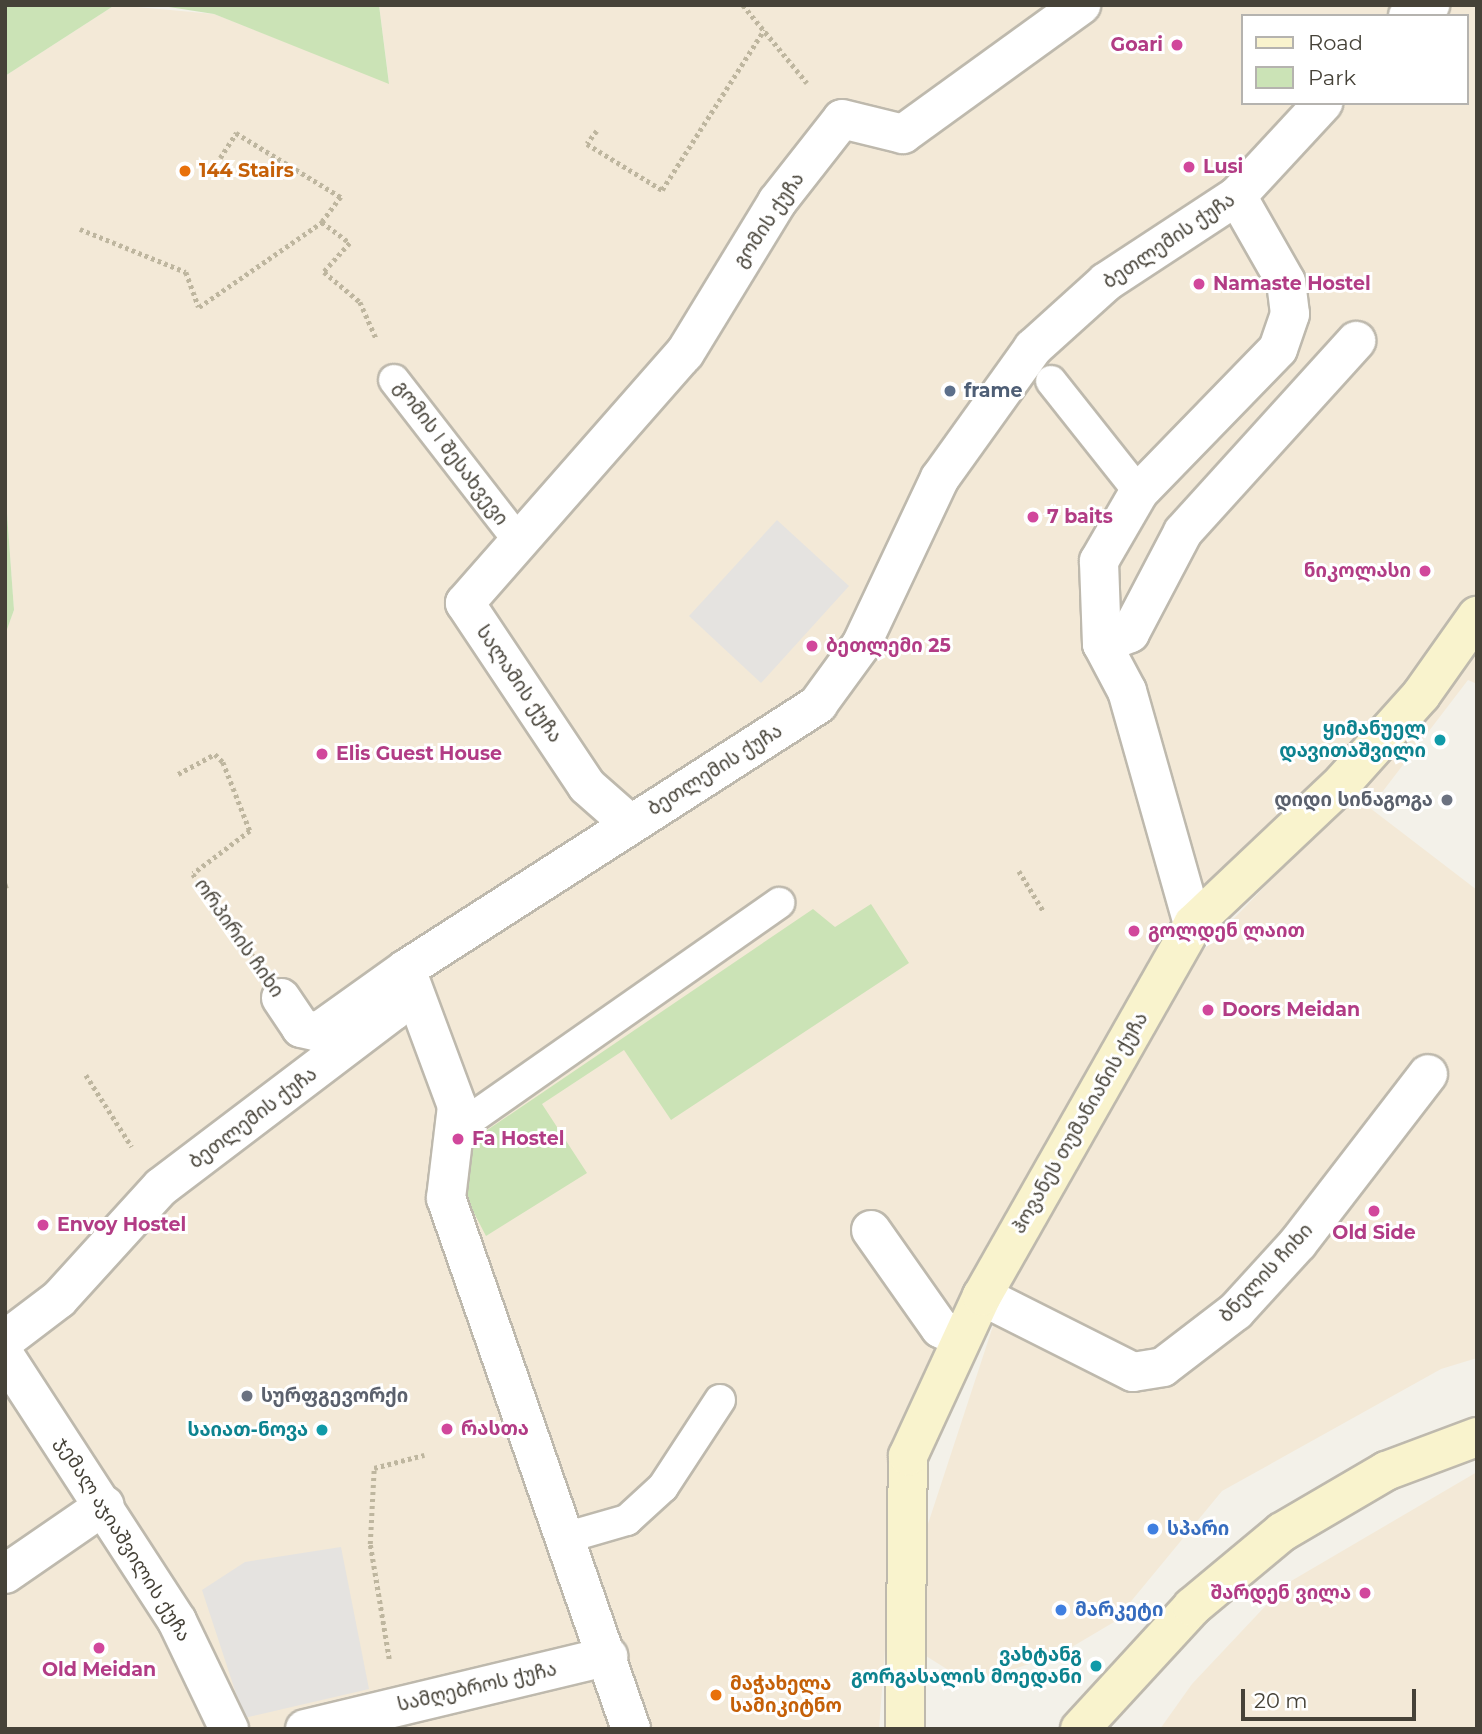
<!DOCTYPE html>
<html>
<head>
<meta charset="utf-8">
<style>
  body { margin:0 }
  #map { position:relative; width:1482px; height:1734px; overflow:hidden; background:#f3f1e9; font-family:Montserrat,"Noto Sans Georgian",sans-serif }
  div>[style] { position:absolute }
  .commercial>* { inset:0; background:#f3e9d7 }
  .green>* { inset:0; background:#cbe3b6 }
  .parking>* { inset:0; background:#e5e3e0 }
  .path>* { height:4.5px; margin-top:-2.25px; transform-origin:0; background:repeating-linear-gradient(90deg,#beb69f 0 3.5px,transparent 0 7px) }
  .roads { filter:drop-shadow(2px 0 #beb9ad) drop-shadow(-2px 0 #beb9ad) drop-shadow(0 2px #beb9ad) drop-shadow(0 -2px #beb9ad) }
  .lane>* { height:30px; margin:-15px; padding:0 15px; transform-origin:15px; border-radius:15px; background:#fff }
  .street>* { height:38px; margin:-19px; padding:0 19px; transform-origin:19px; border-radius:19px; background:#fff }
  .secondary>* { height:38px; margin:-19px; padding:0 19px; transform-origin:19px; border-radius:19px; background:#f9f3cd }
  .dots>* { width:19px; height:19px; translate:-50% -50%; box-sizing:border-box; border:4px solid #fff; border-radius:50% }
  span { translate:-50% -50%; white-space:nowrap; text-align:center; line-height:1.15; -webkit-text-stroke:6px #fff; paint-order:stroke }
  .hotel-label { font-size:19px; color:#b23c85; font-weight:700 }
  .right { translate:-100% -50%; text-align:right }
  .left { translate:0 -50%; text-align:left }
  .food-label { font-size:19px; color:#c56008; font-weight:700 }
  .street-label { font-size:19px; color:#464238 }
  .service-label { font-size:19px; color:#4e5e75; font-weight:700 }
  .culture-label { font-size:19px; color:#0d838f; font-weight:700 }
  .worship-label { font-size:19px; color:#5b616d; font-weight:700 }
  .shop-label { font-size:19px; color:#366cbe; font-weight:700 }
  .frame { position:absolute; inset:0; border:7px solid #464238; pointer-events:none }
  .legend { position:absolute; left:1241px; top:14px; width:228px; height:91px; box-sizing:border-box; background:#fff; border:2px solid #b5b3af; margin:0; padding:9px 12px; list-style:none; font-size:21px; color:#464238 }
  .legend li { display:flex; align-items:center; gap:14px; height:35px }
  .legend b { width:35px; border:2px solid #b5b3af }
  .scale { position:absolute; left:1241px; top:1689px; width:175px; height:32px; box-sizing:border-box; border:4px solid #464238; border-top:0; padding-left:9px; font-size:21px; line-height:24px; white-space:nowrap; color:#464238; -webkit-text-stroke:5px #fff; paint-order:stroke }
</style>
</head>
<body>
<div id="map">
  <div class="commercial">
    <i style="clip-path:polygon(evenodd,115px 5px,214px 14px,389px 83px,379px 5px,1477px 5px,1477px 604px,1416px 689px,1198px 909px,900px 1453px,879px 1729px,5px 1729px,5px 635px,14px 610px,5px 486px,5px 76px,115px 5px,1242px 16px,1466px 16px,1466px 103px,1242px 103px,1242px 16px)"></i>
    <i style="clip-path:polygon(1477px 633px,1477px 684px,1468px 680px,1370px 808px,1477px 890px,1477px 1358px,1441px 1369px,1222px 1491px,1114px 1622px,1060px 1654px,986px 1678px,958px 1676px,926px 1656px,927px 1527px,1012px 1268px,1192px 962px,1433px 712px)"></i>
    <i style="clip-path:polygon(1477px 1472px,1477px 1729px,1160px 1729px,1192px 1684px,1286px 1584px)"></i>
  </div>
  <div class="green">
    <i style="clip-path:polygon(5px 5px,115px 5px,5px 76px)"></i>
    <i style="clip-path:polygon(156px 5px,379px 5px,389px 84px,214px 14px)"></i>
    <i style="clip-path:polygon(5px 486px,14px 610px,5px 635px)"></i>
    <i style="clip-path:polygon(871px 904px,909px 963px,671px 1120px,624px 1050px,542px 1104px,587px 1173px,486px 1236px,461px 1188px,471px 1141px,813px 909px,835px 927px)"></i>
  </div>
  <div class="parking">
    <i style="clip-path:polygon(777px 520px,849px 586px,761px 683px,689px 616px)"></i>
    <i style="clip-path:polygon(341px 1547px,369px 1689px,244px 1718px,202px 1590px,245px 1562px)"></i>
  </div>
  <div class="path">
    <i style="left:743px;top:5px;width:101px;rotate:50.6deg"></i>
    <i style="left:597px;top:131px;width:16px;rotate:128deg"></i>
    <i style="left:587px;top:144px;width:88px;rotate:31.5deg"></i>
    <i style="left:662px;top:190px;width:190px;rotate:-57.5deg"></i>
    <i style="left:220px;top:158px;width:30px;rotate:-57deg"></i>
    <i style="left:236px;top:133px;width:123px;rotate:31.4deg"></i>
    <i style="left:341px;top:197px;width:31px;rotate:127deg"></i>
    <i style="left:80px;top:229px;width:114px;rotate:22.1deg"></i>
    <i style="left:186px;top:272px;width:37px;rotate:70deg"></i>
    <i style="left:199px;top:307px;width:150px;rotate:-34.6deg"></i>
    <i style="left:322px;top:222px;width:35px;rotate:37deg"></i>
    <i style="left:350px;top:243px;width:39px;rotate:132deg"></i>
    <i style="left:324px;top:272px;width:47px;rotate:39.8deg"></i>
    <i style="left:360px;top:302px;width:39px;rotate:66deg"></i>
    <i style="left:178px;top:774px;width:42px;rotate:-28.4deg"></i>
    <i style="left:215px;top:754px;width:11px;rotate:45deg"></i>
    <i style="left:223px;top:762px;width:74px;rotate:68.6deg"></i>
    <i style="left:250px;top:831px;width:71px;rotate:143deg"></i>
    <i style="left:193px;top:874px;width:103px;rotate:53.7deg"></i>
    <i style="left:1019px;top:871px;width:48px;rotate:58.6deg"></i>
    <i style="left:5px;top:886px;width:3px;rotate:-18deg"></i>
    <i style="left:86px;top:1075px;width:85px;rotate:57.4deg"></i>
    <i style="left:389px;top:1659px;width:117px;rotate:-99.4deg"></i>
    <i style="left:370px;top:1544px;width:76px;rotate:-87deg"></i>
    <i style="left:374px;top:1468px;width:52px;rotate:-14.6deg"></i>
  </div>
  <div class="roads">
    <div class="lane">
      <i style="left:394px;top:380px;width:202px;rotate:52.2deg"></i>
      <i style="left:1051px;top:381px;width:142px;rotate:51.6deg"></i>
      <i style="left:455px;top:1130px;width:396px;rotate:-35deg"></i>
      <i style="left:561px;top:1539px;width:69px;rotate:-16.1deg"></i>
      <i style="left:627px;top:1520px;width:49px;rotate:-42.5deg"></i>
      <i style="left:663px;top:1487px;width:104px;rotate:-56.8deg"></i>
    </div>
    <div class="street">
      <i style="left:1408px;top:16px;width:25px;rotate:-27deg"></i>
      <i style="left:1102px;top:644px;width:30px;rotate:-21deg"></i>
      <i style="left:1130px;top:633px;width:114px;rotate:-62.3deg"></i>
      <i style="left:1183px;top:532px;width:258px;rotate:-47.8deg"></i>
      <i style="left:629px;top:823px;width:56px;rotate:-138.6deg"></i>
      <i style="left:587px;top:786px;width:220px;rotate:-123.7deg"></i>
      <i style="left:465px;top:603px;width:333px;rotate:-48.7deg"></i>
      <i style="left:685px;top:353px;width:177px;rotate:-58.6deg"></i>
      <i style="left:777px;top:202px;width:105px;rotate:-51.9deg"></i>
      <i style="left:842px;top:119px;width:63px;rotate:13.8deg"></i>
      <i style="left:903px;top:134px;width:220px;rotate:-35.9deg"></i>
      <i style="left:1193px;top:924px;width:242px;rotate:-105.8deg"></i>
      <i style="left:1127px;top:691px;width:53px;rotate:-118deg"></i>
      <i style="left:1102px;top:644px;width:83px;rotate:-92.1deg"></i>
      <i style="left:1099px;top:561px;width:80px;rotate:-59.9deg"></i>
      <i style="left:1139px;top:492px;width:199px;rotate:-45.8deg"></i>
      <i style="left:1278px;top:349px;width:37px;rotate:-71deg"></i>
      <i style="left:1290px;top:314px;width:32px;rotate:-97deg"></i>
      <i style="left:1286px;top:282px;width:99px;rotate:-119.7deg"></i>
      <i style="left:281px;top:998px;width:36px;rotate:56deg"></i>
      <i style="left:301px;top:1028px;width:17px;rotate:13deg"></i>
      <i style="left:318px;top:1032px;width:108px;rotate:-35.6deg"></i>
      <i style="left:406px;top:969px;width:146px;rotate:69.6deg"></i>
      <i style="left:457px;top:1106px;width:93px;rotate:96.8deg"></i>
      <i style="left:446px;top:1198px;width:562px;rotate:70.79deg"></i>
      <i style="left:871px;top:1230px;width:120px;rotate:54.9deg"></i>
      <i style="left:940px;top:1328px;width:22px;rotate:27deg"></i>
      <i style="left:982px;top:1296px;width:169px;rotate:26.7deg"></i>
      <i style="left:1133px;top:1372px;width:30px;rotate:-9deg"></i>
      <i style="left:1163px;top:1367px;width:92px;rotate:-37.5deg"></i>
      <i style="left:1236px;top:1311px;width:92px;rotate:-47.6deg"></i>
      <i style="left:1298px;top:1243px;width:213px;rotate:-52.4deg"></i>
      <i style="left:5px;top:1340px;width:68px;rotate:-37.2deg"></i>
      <i style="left:59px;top:1299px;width:151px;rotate:-47.7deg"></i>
      <i style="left:161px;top:1187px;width:291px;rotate:-37.2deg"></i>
      <i style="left:393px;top:1011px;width:44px;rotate:-72.8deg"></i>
      <i style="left:406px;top:969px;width:490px;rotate:-32.7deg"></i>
      <i style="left:818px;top:704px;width:73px;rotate:-53.9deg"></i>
      <i style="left:861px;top:645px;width:185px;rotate:-64.7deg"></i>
      <i style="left:940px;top:478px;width:160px;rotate:-54.4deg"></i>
      <i style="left:1033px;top:348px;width:98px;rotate:-42.1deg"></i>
      <i style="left:1106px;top:282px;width:157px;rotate:-33.3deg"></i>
      <i style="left:1237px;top:196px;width:127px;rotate:-47.2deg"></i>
      <i style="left:5px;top:1356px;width:316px;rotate:57deg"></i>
      <i style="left:177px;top:1621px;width:120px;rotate:64.3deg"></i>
      <i style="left:5px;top:1574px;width:121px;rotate:-34.6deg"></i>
      <i style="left:305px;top:1729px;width:312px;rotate:-13.5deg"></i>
    </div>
    <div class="secondary">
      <i style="left:905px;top:1729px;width:273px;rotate:-89.4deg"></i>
      <i style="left:908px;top:1456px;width:176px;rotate:-65.2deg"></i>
      <i style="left:982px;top:1296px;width:428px;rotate:-60.4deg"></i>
      <i style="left:1193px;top:924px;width:207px;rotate:-43.4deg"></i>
      <i style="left:1343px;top:782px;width:117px;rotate:-48.1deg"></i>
      <i style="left:1421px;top:695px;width:97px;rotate:-54.7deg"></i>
      <i style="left:1080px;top:1729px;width:166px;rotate:-47.4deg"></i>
      <i style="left:1192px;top:1607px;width:117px;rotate:-39.8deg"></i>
      <i style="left:1282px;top:1532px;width:121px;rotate:-30.4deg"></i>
      <i style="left:1386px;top:1471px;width:97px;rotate:-20.5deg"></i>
    </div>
  </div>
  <div class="dots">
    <i style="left:1177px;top:45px;background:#d1479c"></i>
    <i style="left:1189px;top:167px;background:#d1479c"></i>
    <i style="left:185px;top:171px;background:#e8710a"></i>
    <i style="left:1199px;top:284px;background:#d1479c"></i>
    <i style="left:950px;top:391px;background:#5c6f8a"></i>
    <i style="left:1033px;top:517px;background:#d1479c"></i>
    <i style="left:1425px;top:571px;background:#d1479c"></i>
    <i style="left:812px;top:646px;background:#d1479c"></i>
    <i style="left:1440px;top:740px;background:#0f9aa8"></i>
    <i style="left:322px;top:754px;background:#d1479c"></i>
    <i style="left:1447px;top:800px;background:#6b7280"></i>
    <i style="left:1134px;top:931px;background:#d1479c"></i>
    <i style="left:1208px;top:1010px;background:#d1479c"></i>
    <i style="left:458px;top:1139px;background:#d1479c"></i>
    <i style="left:1374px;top:1211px;background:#d1479c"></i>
    <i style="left:43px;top:1225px;background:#d1479c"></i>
    <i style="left:247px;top:1396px;background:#6b7280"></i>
    <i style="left:447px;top:1429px;background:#d1479c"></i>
    <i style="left:322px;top:1430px;background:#0f9aa8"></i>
    <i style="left:1153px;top:1529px;background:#3f7fe0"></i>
    <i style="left:1365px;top:1593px;background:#d1479c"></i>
    <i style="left:1061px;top:1610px;background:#3f7fe0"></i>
    <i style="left:99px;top:1648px;background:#d1479c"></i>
    <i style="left:1096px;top:1666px;background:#0f9aa8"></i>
    <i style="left:716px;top:1695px;background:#e8710a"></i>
  </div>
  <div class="hotel-label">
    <span class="right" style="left:1163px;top:45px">Goari</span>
    <span class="left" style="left:1203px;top:167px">Lusi</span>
    <span class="left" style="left:1213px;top:284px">Namaste Hostel</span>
    <span class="left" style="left:1047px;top:517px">7 baits</span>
    <span class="right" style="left:1411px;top:571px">ნიკოლასი</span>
    <span class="left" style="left:826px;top:646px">ბეთლემი 25</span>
    <span class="left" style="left:336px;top:754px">Elis Guest House</span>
    <span class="left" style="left:1148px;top:931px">გოლდენ ლაით</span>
    <span class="left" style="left:1222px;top:1010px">Doors Meidan</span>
    <span class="left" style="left:472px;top:1139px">Fa Hostel</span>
    <span class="left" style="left:57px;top:1225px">Envoy Hostel</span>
    <span style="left:1374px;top:1233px">Old Side</span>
    <span class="left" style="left:461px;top:1429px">რასთა</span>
    <span class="right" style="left:1351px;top:1593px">შარდენ ვილა</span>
    <span style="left:99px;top:1670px">Old Meidan</span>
  </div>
  <div class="food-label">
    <span class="left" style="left:199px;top:171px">144 Stairs</span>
    <span class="left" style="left:730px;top:1695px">მაჭახელა<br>სამიკიტნო</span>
  </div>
  <div class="street-label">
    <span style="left:769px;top:220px;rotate:-56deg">გომის ქუჩა</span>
    <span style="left:1169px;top:241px;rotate:-34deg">ბეთლემის ქუჩა</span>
    <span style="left:451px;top:453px;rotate:53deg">გომის I შესახვევი</span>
    <span style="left:519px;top:684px;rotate:56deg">სალამის ქუჩა</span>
    <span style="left:715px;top:770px;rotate:-32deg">ბეთლემის ქუჩა</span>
    <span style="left:239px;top:938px;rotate:55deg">ორპირის ჩიხი</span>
    <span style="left:253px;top:1118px;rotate:-37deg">ბეთლემის ქუჩა</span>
    <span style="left:1080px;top:1123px;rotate:-60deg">ჰოვანეს თუმანიანის ქუჩა</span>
    <span style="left:1266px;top:1273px;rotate:-47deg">ბნელის ჩიხი</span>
    <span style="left:123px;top:1539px;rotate:58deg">ჯემალ აჯიაშვილის ქუჩა</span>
    <span style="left:477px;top:1687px;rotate:-13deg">სამღებროს ქუჩა</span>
  </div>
  <div class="service-label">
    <span class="left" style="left:964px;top:391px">frame</span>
  </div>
  <div class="culture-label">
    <span class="right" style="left:1426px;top:740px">ყიმანუელ<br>დავითაშვილი</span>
    <span class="right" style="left:308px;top:1430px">საიათ-ნოვა</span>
    <span class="right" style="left:1082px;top:1666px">ვახტანგ<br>გორგასალის მოედანი</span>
  </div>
  <div class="worship-label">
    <span class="right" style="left:1433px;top:800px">დიდი სინაგოგა</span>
    <span class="left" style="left:261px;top:1396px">სურფგევორქი</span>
  </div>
  <div class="shop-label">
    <span class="left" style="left:1167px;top:1529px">სპარი</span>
    <span class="left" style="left:1075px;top:1610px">მარკეტი</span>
  </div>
  <div class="frame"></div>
  <ul class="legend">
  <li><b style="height:9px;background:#f9f3cd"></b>Road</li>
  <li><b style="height:19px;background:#cbe3b6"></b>Park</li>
  </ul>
  <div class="scale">20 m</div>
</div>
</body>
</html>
